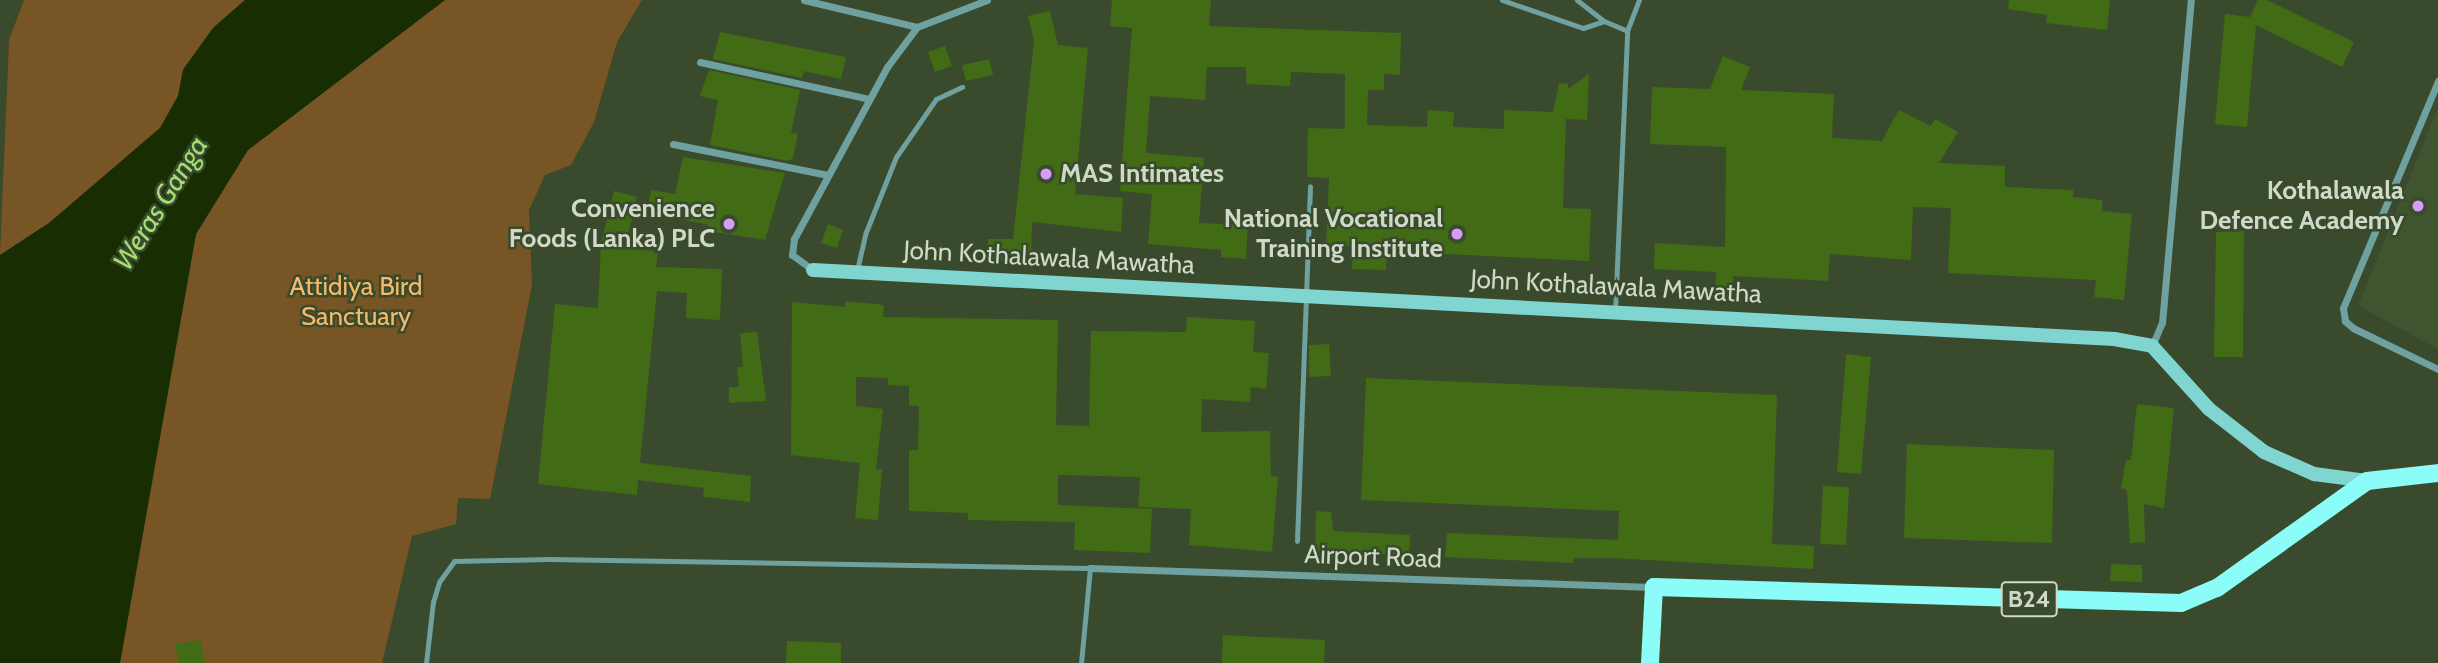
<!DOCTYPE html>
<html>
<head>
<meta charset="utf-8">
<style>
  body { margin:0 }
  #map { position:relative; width:2438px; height:663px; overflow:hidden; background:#3a4a2d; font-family:Cabin,sans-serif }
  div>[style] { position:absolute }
  .built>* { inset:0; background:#405430 }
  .green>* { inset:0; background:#785525 }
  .water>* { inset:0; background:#182e02 }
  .building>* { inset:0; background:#426b16 }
  .lane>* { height:5px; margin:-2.5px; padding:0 2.5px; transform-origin:2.5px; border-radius:2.5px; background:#6ea19f }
  .street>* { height:7px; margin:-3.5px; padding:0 3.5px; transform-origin:3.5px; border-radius:3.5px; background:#6ea19f }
  .secondary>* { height:14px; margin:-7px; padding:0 7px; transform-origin:7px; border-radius:7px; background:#80d5d1 }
  .primary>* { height:18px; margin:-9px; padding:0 9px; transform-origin:9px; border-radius:9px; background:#8cfcf8 }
  .dots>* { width:19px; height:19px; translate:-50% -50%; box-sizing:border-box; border:4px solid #3a4a2d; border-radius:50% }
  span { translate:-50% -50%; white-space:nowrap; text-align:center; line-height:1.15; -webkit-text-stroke:5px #3a4a2d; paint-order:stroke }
  .shield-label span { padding:2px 5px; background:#3a4a2d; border:2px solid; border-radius:5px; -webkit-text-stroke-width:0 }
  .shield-label { font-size:24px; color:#cfd9c8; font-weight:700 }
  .poi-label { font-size:26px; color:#cfd9c8; font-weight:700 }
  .left { translate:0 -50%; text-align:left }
  .right { translate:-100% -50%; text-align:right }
  .street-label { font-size:26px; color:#cfd9c8 }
  .park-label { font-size:26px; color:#f7b968 }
  .water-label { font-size:28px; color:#a3de72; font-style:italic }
</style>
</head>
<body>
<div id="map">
  <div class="built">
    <i style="clip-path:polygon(2438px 107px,2438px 349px,2358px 306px)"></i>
  </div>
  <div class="green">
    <i style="clip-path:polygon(24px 0,245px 0,213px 28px,183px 69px,178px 96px,160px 128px,49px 223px,0 255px,9px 40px)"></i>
    <i style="clip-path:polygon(445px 0,642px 0,617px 42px,594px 122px,571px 165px,545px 175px,529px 210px,532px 285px,490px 499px,458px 498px,456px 524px,412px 536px,382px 663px,120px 663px,196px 234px,248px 150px)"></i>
  </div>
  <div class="water">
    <i style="clip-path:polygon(245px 0,445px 0,248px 150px,196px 234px,120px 663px,0 663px,0 255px,49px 223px,160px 128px,178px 96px,183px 70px,213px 28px)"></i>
  </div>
  <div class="building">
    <i style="clip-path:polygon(1112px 0,1211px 0,1209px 26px,1401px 33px,1400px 75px,1384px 74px,1384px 90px,1368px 90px,1367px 125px,1427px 127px,1428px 110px,1454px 112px,1453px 127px,1504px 129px,1504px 110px,1553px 112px,1559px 83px,1568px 84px,1568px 89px,1589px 74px,1587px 120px,1566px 119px,1563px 208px,1591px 209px,1589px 261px,1387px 251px,1386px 270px,1352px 269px,1353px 246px,1326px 245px,1329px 178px,1307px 177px,1308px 128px,1345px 129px,1345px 74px,1291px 72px,1290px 86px,1246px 84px,1246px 67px,1207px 67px,1205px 100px,1150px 96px,1146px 153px,1204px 158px,1199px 223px,1248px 225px,1246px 259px,1221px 257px,1221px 250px,1148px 244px,1152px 194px,1120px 191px,1132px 28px,1110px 26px)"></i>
    <i style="clip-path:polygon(2009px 0,2110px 0,2107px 30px,2046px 23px,2047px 15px,2008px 9px)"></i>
    <i style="clip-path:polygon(2258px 0,2267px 0,2354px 42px,2342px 67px,2256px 25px,2247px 127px,2215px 124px,2225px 14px,2250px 17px)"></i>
    <i style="clip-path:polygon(1050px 11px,1058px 45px,1088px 48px,1075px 194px,1123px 198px,1121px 232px,1032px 222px,1031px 262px,987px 260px,988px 239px,1013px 239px,1034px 40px,1028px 16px)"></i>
    <i style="clip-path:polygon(720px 32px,846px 57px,841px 79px,804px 71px,802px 78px,713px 59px)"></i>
    <i style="clip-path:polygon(945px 46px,952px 66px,935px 72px,928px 52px)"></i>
    <i style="clip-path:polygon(1723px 56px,1750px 67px,1741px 90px,1834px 94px,1832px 138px,1882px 141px,1899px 110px,1931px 126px,1935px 119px,1958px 132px,1939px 163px,2005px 166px,2005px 187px,2073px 190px,2073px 197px,2102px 200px,2102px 211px,2132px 214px,2124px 300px,2094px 297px,2096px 280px,1948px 273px,1951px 208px,1913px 207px,1911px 260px,1830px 254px,1828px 281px,1733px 276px,1732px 292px,1715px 291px,1716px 272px,1654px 269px,1655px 243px,1725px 247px,1726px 147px,1650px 144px,1652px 87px,1710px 89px)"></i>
    <i style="clip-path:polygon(989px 59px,993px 75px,966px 81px,962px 65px)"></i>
    <i style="clip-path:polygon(709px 70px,800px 90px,791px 133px,798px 134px,793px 158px,788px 161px,710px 145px,718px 100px,700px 96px)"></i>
    <i style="clip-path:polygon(683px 157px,785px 173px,765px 240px,707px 231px,709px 225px,679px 219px,680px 213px,648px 208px,651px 190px,675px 194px)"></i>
    <i style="clip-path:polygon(614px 191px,637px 197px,626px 244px,631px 249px,658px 251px,656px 267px,722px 269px,720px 320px,686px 318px,687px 293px,657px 291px,640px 463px,751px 476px,750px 502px,703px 497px,704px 488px,638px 480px,637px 495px,538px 484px,555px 304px,598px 308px,601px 243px)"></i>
    <i style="clip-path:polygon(828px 224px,843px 230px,837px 248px,821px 243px)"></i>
    <i style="clip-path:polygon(2244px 231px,2243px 357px,2214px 357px,2216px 232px)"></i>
    <i style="clip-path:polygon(846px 301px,884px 305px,883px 317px,1058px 320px,1056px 425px,1089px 426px,1091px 331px,1186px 332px,1187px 317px,1255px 321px,1253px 352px,1269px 353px,1266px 389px,1251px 387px,1250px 402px,1202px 399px,1201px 432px,1270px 431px,1271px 476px,1278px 477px,1272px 552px,1189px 545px,1191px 509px,1138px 507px,1140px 477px,1058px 475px,1058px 505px,1152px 509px,1150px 553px,1074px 550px,1075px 522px,968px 520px,968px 513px,909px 511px,909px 450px,918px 450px,919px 406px,909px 406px,909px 386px,888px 385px,888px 378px,856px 377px,856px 406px,883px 409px,876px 469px,882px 469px,878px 520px,855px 518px,860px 463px,791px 455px,792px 302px,845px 307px)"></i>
    <i style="clip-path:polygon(757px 332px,766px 401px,729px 403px,729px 387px,739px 387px,737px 367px,743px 367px,740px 333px)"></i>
    <i style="clip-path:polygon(1329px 344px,1331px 376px,1309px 377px,1309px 345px)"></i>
    <i style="clip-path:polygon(1846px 354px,1871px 357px,1861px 474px,1837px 472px)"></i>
    <i style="clip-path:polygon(1366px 378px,1777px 395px,1772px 544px,1814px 546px,1813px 569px,1611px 558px,1574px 558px,1573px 563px,1445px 557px,1447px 533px,1618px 540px,1619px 511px,1361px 500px)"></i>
    <i style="clip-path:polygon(2137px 404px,2174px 408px,2164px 508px,2144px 504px,2145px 542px,2130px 543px,2127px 490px,2121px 488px,2126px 460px,2131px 460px)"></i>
    <i style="clip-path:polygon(1907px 444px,2054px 450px,2052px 543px,1904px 538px)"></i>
    <i style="clip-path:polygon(1823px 486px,1849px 487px,1846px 545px,1820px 544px)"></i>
    <i style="clip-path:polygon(1316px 511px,1331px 512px,1333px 531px,1410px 535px,1409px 554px,1333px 555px,1333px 560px,1315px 560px)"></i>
    <i style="clip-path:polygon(2111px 564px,2142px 565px,2142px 582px,2110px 581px)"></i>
    <i style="clip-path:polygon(1223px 635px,1325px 640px,1324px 663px,1222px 663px)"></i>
    <i style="clip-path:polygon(200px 640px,205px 663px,179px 663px,175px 644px)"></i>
    <i style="clip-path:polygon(787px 641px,841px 643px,841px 663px,786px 663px)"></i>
  </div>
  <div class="lane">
    <i style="left:1502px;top:0;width:86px;rotate:19.1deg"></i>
    <i style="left:1583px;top:28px;width:22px;rotate:-18deg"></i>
    <i style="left:1577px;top:0;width:34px;rotate:38deg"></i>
    <i style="left:1604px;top:21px;width:25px;rotate:23deg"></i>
    <i style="left:857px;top:270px;width:39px;rotate:-77deg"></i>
    <i style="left:866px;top:232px;width:81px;rotate:-68.2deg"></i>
    <i style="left:896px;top:157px;width:70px;rotate:-55.4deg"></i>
    <i style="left:936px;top:99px;width:29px;rotate:-25deg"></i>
    <i style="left:1615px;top:311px;width:280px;rotate:-87.5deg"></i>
    <i style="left:1627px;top:31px;width:33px;rotate:-69deg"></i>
    <i style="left:1297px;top:541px;width:355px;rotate:-87.9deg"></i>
    <i style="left:426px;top:663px;width:61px;rotate:-83.5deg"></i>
    <i style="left:433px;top:602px;width:21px;rotate:-73deg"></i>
    <i style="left:439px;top:582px;width:26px;rotate:-54deg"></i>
    <i style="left:454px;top:561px;width:94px;rotate:-1.2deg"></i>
    <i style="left:548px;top:559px;width:542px;rotate:0.95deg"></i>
    <i style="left:1090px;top:568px;width:95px;rotate:95.4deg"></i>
  </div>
  <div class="street">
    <i style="left:804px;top:0;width:116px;rotate:13.4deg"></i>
    <i style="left:700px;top:62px;width:173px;rotate:12.3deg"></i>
    <i style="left:2438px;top:81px;width:246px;rotate:112.7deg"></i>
    <i style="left:2343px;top:308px;width:13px;rotate:81deg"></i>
    <i style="left:2345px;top:321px;width:11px;rotate:41deg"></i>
    <i style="left:2353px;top:328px;width:94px;rotate:25.8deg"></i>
    <i style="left:673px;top:144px;width:158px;rotate:11.3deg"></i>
    <i style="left:813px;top:270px;width:26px;rotate:-144deg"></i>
    <i style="left:792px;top:255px;width:16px;rotate:-83deg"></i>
    <i style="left:794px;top:239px;width:196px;rotate:-61.6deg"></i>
    <i style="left:887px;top:67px;width:50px;rotate:-53.1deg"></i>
    <i style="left:917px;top:27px;width:75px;rotate:-21.1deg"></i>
    <i style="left:2152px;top:346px;width:25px;rotate:-67deg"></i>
    <i style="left:2162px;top:323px;width:324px;rotate:-84.9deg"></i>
    <i style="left:1090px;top:568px;width:563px;rotate:1.93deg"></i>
  </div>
  <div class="secondary">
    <i style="left:813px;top:270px;width:1303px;rotate:3.04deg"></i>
    <i style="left:2114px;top:339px;width:39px;rotate:10deg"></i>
    <i style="left:2152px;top:346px;width:85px;rotate:47.9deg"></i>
    <i style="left:2209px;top:409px;width:70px;rotate:38deg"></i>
    <i style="left:2264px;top:452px;width:55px;rotate:23.7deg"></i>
    <i style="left:2314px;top:474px;width:53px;rotate:7.5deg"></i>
  </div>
  <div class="primary">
    <i style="left:1650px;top:663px;width:76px;rotate:-87deg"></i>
    <i style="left:1654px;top:587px;width:527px;rotate:1.74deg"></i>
    <i style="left:2181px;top:603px;width:39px;rotate:-23deg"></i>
    <i style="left:2217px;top:588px;width:184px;rotate:-35.5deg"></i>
    <i style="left:2367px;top:481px;width:71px;rotate:-6.4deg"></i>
  </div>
  <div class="dots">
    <i style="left:1046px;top:174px;background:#d79bf9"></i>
    <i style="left:2418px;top:206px;background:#d79bf9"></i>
    <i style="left:729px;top:224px;background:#d79bf9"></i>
    <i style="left:1457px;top:234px;background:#d79bf9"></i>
  </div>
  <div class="shield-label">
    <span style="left:2029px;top:599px">B24</span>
  </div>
  <div class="poi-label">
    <span class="left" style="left:1060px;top:174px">MAS Intimates</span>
    <span class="right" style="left:2404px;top:206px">Kothalawala<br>Defence Academy</span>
    <span class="right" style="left:715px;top:224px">Convenience<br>Foods (Lanka) PLC</span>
    <span class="right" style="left:1443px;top:234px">National Vocational<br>Training Institute</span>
  </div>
  <div class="street-label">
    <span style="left:1049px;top:258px;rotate:3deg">John Kothalawala Mawatha</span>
    <span style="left:1616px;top:287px;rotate:3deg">John Kothalawala Mawatha</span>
    <span style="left:1373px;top:557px;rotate:2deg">Airport Road</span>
  </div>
  <div class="park-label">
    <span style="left:356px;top:302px">Attidiya Bird<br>Sanctuary</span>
  </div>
  <div class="water-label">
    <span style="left:160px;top:203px;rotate:-58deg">Weras Ganga</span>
  </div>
</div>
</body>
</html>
